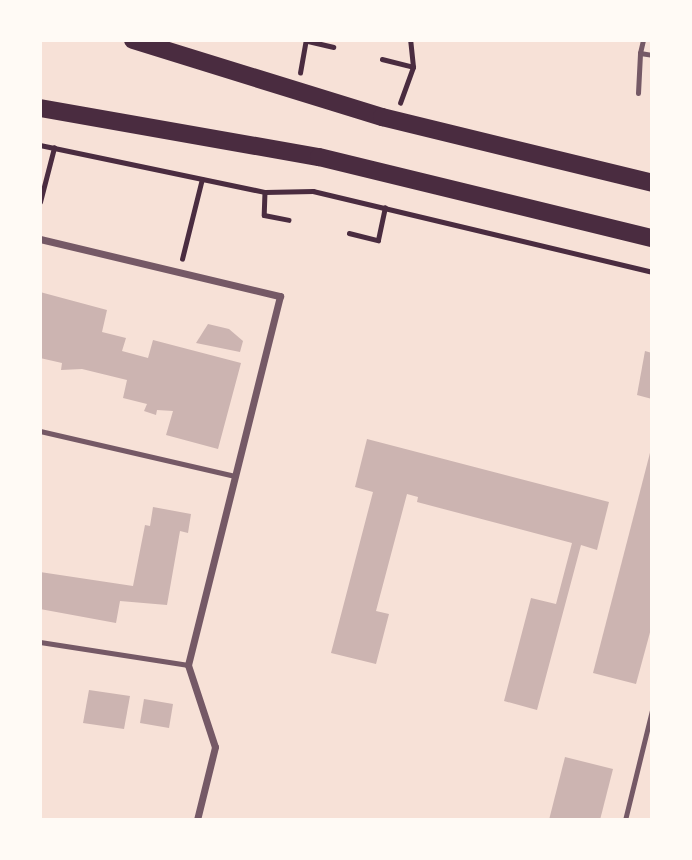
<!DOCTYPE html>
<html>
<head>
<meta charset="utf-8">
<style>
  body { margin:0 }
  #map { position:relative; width:692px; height:860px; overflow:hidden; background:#f7e1d7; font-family:"Times New Roman",serif }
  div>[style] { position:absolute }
  .building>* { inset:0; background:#ccb4b1 }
  .path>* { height:4.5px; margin:-2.25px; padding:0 2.25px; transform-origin:2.25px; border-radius:2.25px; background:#4a2c40 }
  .service>* { height:5px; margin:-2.5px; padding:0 2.5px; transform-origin:2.5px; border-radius:2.5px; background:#755966 }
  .minor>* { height:7px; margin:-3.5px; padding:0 3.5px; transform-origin:3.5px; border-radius:3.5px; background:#755966 }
  .primary>* { height:18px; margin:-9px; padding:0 9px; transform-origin:9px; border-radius:9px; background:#4a2c40 }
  span { translate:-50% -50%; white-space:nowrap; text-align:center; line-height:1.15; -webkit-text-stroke:5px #fffaf5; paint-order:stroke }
  .frame { position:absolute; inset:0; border:42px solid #fffaf5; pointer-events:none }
</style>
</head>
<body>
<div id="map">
  <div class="building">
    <i style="clip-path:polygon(40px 292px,107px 310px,102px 332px,126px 338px,122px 351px,148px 358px,153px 340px,241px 363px,218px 449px,166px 435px,173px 411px,157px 410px,156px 415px,144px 411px,147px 404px,123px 398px,127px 380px,82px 369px,61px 370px,62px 363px,40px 358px)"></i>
    <i style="clip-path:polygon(208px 324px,229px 329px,243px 341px,240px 352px,196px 343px)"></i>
    <i style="clip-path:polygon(645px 351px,652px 353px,652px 399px,637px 395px)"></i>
    <i style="clip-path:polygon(367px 439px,609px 502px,597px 550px,581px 545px,537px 710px,504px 701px,531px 598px,556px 604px,572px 543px,417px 502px,418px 497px,407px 494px,376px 611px,389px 614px,376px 664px,331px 653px,373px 492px,355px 487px)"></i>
    <i style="clip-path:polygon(651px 449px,652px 625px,636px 684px,593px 673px)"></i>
    <i style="clip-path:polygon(153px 507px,191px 514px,188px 533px,180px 531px,167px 605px,120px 601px,116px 623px,40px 609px,40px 572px,133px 586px,145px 525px,150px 526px)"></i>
    <i style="clip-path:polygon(89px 690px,130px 696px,124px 729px,83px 723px)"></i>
    <i style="clip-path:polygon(144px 699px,173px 704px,169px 728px,140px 723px)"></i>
    <i style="clip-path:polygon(565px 757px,613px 769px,600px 820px,549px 820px)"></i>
  </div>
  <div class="path">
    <i style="left:308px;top:41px;width:26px;rotate:13deg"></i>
    <i style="left:382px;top:59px;width:32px;rotate:14deg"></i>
    <i style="left:300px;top:73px;width:34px;rotate:-80deg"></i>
    <i style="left:400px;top:103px;width:38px;rotate:-70deg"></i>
    <i style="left:413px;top:67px;width:27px;rotate:-96deg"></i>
    <i style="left:40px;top:145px;width:230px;rotate:11.8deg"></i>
    <i style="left:265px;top:192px;width:48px;rotate:-1.2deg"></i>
    <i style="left:313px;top:191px;width:349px;rotate:13.4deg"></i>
    <i style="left:265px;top:192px;width:23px;rotate:92deg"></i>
    <i style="left:264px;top:215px;width:25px;rotate:11deg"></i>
    <i style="left:40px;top:202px;width:56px;rotate:-75.5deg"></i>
    <i style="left:349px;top:233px;width:30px;rotate:14deg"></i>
    <i style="left:378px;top:240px;width:33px;rotate:-78deg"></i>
    <i style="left:182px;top:259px;width:82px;rotate:-76deg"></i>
  </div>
  <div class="service">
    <i style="left:643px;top:40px;width:13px;rotate:103deg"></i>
    <i style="left:640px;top:53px;width:12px;rotate:9deg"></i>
    <i style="left:638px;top:93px;width:40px;rotate:-87.1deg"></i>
    <i style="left:40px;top:431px;width:200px;rotate:13deg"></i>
    <i style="left:40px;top:642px;width:150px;rotate:8.8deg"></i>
    <i style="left:625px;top:820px;width:113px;rotate:-76.2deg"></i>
  </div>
  <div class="minor">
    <i style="left:40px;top:239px;width:247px;rotate:13.4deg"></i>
    <i style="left:280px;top:296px;width:380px;rotate:104deg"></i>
    <i style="left:188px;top:665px;width:86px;rotate:71.8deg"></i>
    <i style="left:215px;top:747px;width:75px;rotate:103.9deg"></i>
  </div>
  <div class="primary">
    <i style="left:133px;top:40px;width:261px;rotate:17.2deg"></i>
    <i style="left:382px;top:117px;width:278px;rotate:13.7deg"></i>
    <i style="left:40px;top:108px;width:283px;rotate:10deg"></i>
    <i style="left:319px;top:157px;width:343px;rotate:13.7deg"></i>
  </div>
  <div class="frame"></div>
</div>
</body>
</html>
